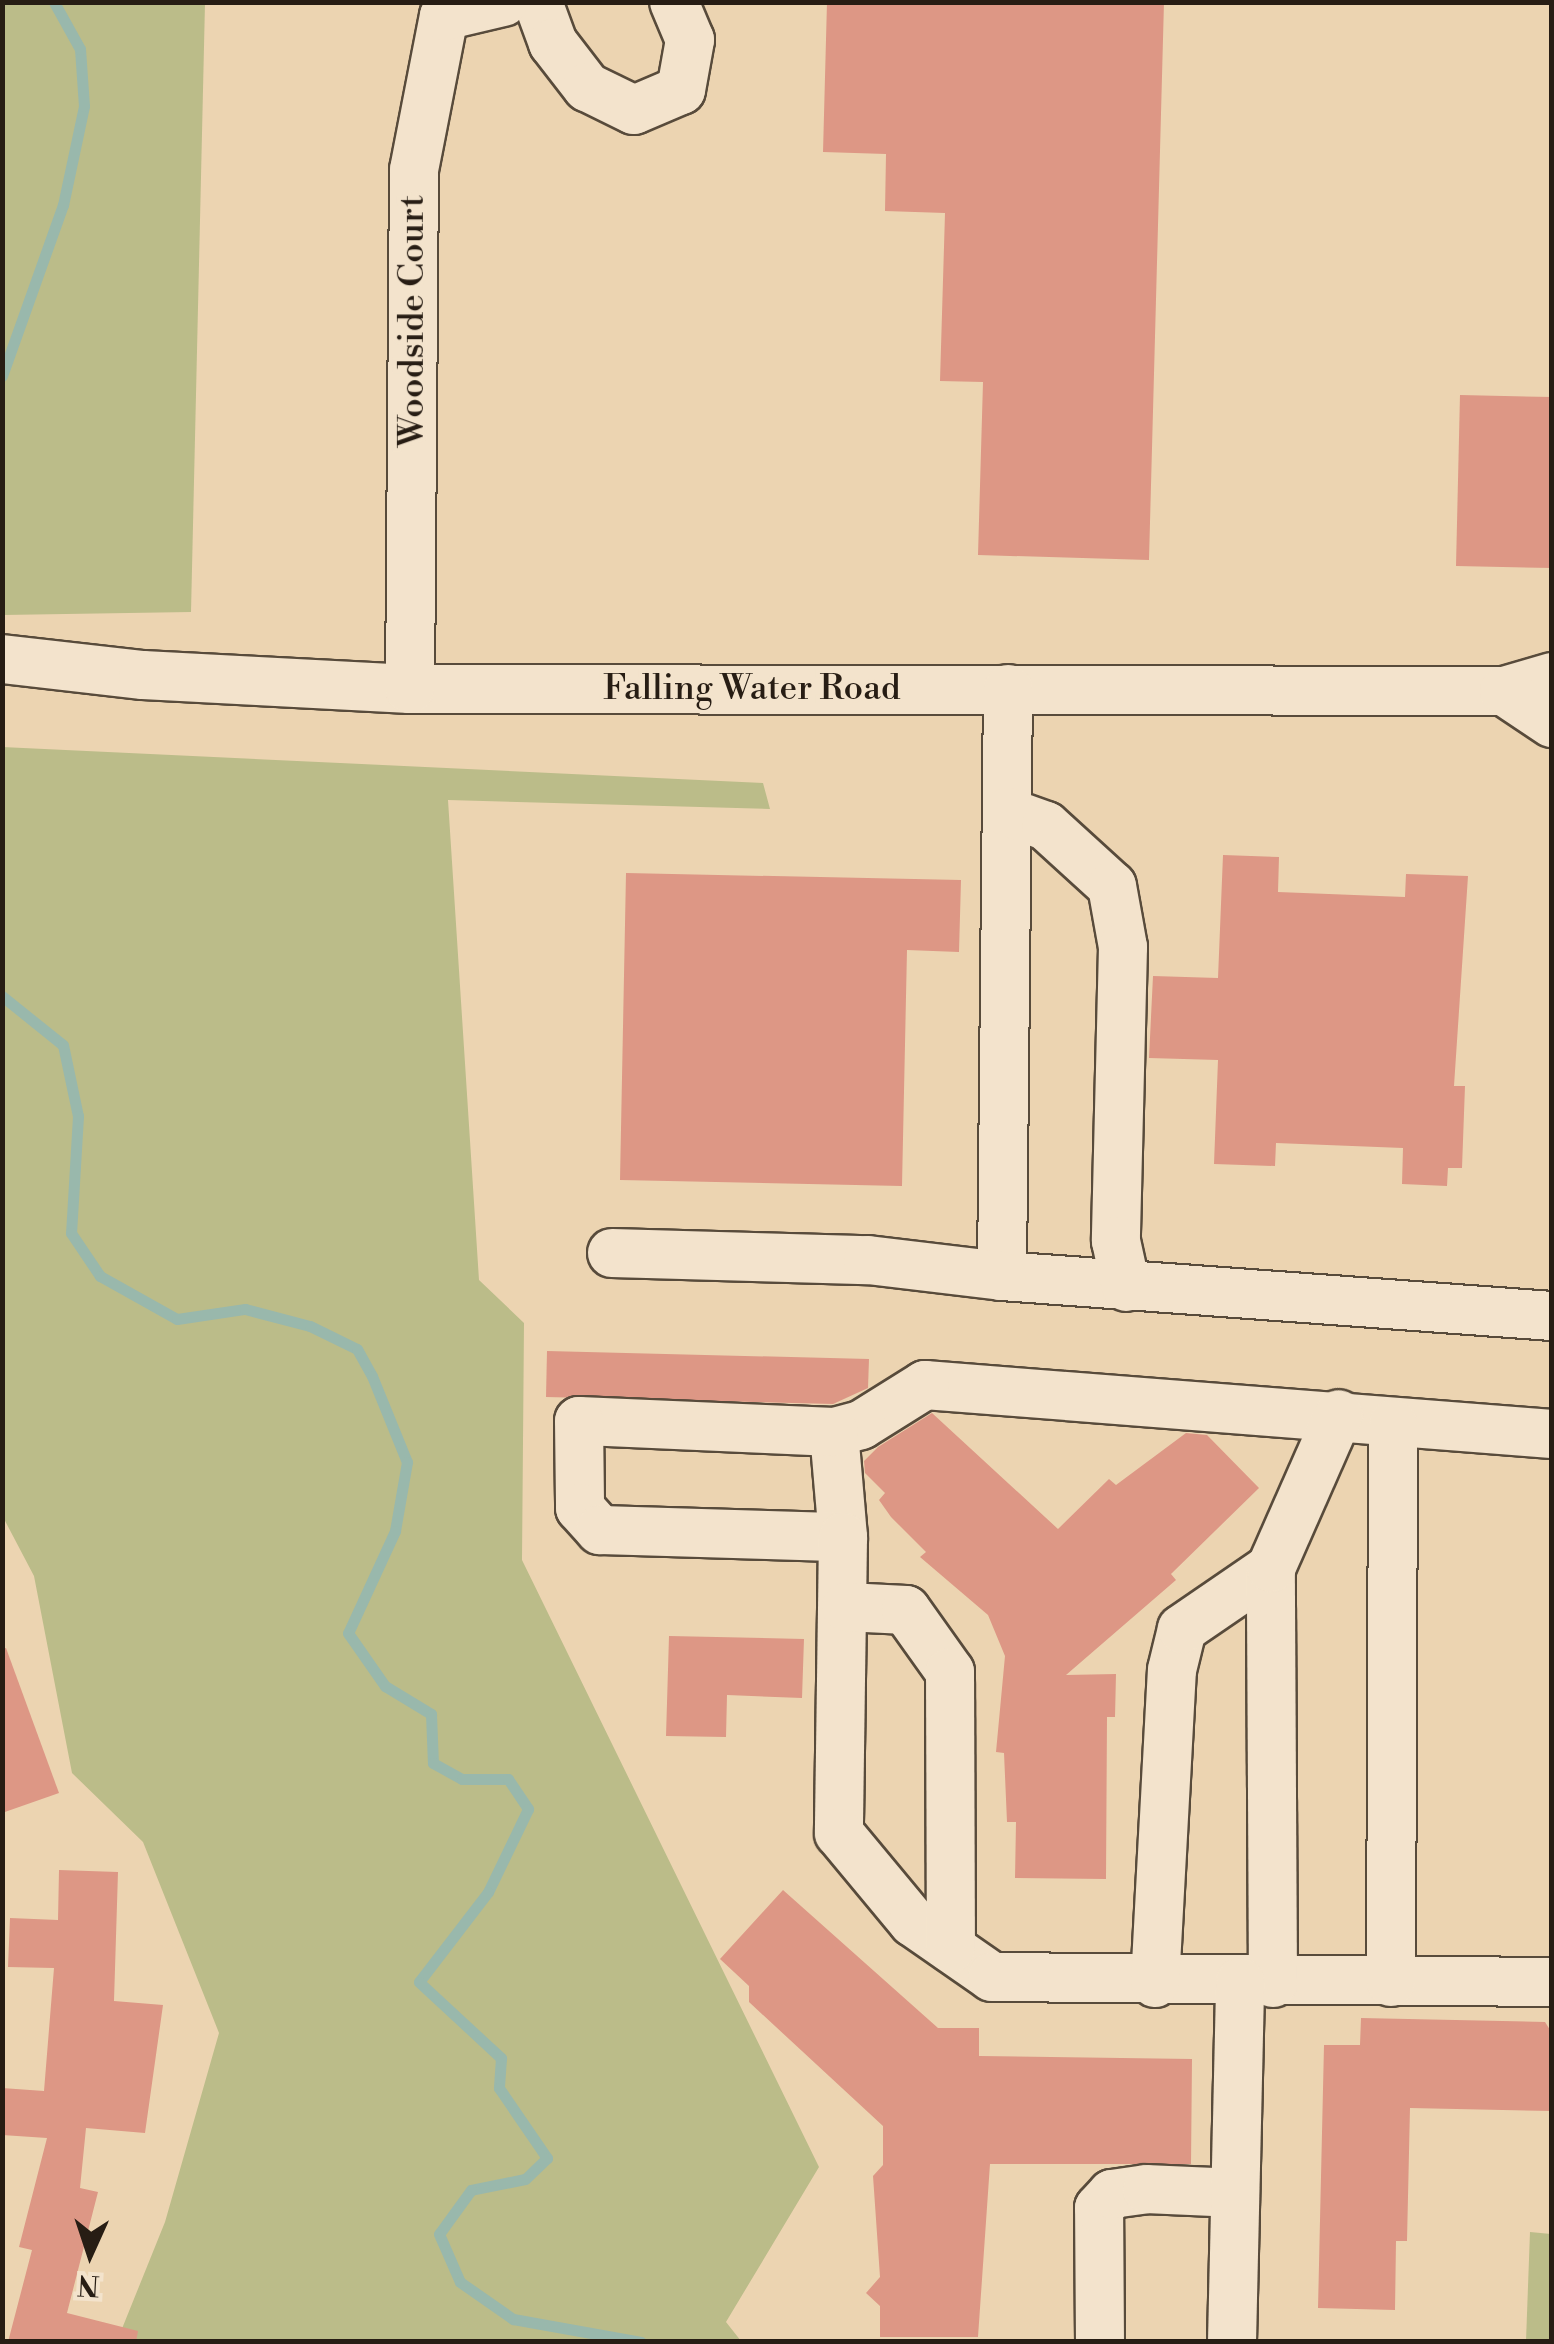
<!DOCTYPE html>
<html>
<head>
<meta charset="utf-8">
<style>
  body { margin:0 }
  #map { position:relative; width:1554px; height:2344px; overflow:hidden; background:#ecd4b1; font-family:"Libre Bodoni",serif }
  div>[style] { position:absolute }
  .green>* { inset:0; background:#bbbc89 }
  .stream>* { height:11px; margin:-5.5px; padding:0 5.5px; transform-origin:5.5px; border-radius:5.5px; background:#99b8ac }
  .building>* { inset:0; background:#dd9785 }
  .roads { filter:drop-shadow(2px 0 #584b3b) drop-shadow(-2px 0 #584b3b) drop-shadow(0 2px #584b3b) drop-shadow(0 -2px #584b3b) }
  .minor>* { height:48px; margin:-24px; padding:0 24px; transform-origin:24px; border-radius:24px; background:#f3e3cc }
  span { translate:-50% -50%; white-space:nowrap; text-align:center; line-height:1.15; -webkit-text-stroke:8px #f3e3cc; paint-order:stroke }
  .street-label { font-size:35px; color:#271d14 }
  .frame { position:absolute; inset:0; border:5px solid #271d14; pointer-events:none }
  .north { position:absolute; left:40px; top:2204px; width:100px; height:100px; -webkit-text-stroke:8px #f3e3cc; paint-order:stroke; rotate:183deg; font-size:28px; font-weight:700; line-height:40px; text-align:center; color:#271d14 }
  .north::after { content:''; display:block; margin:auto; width:35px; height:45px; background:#271d14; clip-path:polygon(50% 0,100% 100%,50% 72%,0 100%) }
</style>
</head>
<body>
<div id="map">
  <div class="green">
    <i style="clip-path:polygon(2px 3px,205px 3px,191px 612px,3px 615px)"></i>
    <i style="clip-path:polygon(2px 747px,763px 783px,770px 809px,448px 800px,479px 1280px,524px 1323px,522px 1560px,819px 2167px,726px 2322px,741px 2341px,117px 2341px,165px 2222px,219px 2033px,143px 1842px,72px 1773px,34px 1576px,3px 1517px)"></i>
    <i style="clip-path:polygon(1530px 2232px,1551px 2234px,1551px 2341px,1526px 2341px)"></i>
  </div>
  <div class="stream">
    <i style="left:2px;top:376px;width:182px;rotate:-70.4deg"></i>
    <i style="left:63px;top:205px;width:101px;rotate:-78deg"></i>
    <i style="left:84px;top:106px;width:57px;rotate:-94deg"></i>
    <i style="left:80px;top:49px;width:54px;rotate:-119deg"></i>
    <i style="left:2px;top:996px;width:78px;rotate:38.8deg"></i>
    <i style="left:63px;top:1045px;width:73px;rotate:78.1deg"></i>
    <i style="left:78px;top:1116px;width:117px;rotate:93.4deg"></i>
    <i style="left:71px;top:1233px;width:52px;rotate:56deg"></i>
    <i style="left:100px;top:1276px;width:88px;rotate:29.2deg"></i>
    <i style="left:177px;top:1319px;width:69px;rotate:-8.4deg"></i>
    <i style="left:245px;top:1309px;width:67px;rotate:14.7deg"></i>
    <i style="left:310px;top:1326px;width:52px;rotate:26.1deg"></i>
    <i style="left:357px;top:1349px;width:31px;rotate:61deg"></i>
    <i style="left:372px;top:1376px;width:93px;rotate:67.9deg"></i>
    <i style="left:407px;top:1462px;width:70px;rotate:99.9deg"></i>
    <i style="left:395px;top:1531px;width:112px;rotate:114.7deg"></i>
    <i style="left:348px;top:1633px;width:65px;rotate:55.1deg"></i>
    <i style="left:385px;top:1686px;width:54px;rotate:31.3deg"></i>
    <i style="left:431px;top:1714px;width:49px;rotate:87.7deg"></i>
    <i style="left:433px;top:1763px;width:33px;rotate:29deg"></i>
    <i style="left:462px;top:1779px;width:46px"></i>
    <i style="left:508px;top:1779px;width:36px;rotate:56deg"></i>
    <i style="left:528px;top:1809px;width:92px;rotate:115.7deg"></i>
    <i style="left:488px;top:1892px;width:113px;rotate:127.5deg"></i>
    <i style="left:419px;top:1982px;width:112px;rotate:42.8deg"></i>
    <i style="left:501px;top:2058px;width:30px;rotate:94deg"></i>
    <i style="left:499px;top:2088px;width:85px;rotate:55.6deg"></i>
    <i style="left:547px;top:2158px;width:30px;rotate:136deg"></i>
    <i style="left:525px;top:2179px;width:55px;rotate:168.5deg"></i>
    <i style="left:471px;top:2190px;width:54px;rotate:126deg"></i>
    <i style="left:439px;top:2234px;width:52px;rotate:66.4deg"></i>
    <i style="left:460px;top:2282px;width:65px;rotate:34.9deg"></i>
    <i style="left:513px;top:2319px;width:130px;rotate:10.2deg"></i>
  </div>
  <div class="building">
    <i style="clip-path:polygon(827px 2px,1164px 2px,1149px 560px,978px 555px,983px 382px,940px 381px,945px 213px,885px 211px,886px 154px,823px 152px)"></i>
    <i style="clip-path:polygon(1460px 395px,1552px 397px,1552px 568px,1456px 566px)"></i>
    <i style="clip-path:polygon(1223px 855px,1279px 857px,1278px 892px,1405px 897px,1406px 874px,1468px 876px,1454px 1086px,1465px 1086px,1462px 1168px,1448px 1168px,1447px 1186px,1402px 1184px,1403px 1148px,1276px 1143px,1275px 1166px,1214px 1164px,1218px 1060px,1149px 1058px,1153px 976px,1218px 978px)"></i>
    <i style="clip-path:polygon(626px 873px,961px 880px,959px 952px,907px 950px,902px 1186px,620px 1180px)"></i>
    <i style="clip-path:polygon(547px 1351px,869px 1359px,868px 1388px,833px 1404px,546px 1397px)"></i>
    <i style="clip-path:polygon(932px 1413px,1058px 1529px,1109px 1479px,1116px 1485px,1186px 1433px,1207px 1435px,1259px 1488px,1171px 1574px,1176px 1580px,1066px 1675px,1116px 1674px,1115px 1717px,1107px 1717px,1106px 1879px,1015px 1878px,1016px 1822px,1007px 1822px,1004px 1753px,996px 1752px,1005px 1656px,988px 1615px,920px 1557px,926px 1552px,891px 1517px,879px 1500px,885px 1493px,865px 1473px,864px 1461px,878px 1447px)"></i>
    <i style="clip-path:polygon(669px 1636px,804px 1639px,802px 1698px,727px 1695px,726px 1737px,666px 1736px)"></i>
    <i style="clip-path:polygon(6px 1648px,59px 1793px,2px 1813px,2px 1649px)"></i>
    <i style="clip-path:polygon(59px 1870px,118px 1872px,114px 2001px,163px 2005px,145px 2133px,86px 2128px,80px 2188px,98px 2192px,67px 2313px,138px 2331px,136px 2342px,8px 2342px,32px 2250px,19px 2247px,47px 2138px,2px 2135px,2px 2088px,44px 2091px,54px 1968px,8px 1967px,10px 1918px,58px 1920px)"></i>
    <i style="clip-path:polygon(783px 1890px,938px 2028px,979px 2028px,979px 2056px,1192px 2059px,1191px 2164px,990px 2164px,978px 2337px,880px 2337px,880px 2306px,866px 2293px,880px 2277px,873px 2176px,883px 2165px,883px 2126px,749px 2002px,749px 1986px,720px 1959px)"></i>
    <i style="clip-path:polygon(1361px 2018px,1545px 2022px,1552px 2033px,1552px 2111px,1410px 2108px,1407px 2241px,1396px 2241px,1395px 2310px,1318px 2308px,1324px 2045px,1360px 2045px)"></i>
  </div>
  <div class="roads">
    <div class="minor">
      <i style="left:538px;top:2px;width:44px;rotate:69.9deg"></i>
      <i style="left:553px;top:43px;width:56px;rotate:52.3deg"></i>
      <i style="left:587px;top:87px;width:52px;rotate:26.1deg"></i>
      <i style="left:634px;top:110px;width:51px;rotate:-23.1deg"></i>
      <i style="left:681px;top:90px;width:51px;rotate:-79.8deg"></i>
      <i style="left:690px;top:40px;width:41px;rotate:-112.8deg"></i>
      <i style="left:2px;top:659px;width:142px;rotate:6.5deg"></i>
      <i style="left:143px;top:675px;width:267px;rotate:3deg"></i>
      <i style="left:410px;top:689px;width:1094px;rotate:0.1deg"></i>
      <i style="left:1504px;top:691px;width:50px;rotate:-16.3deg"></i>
      <i style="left:410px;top:689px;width:519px;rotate:-89.56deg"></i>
      <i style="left:414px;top:170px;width:157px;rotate:-79deg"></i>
      <i style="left:444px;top:16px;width:61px;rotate:-13.3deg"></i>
      <i style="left:1008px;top:689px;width:587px;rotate:90.59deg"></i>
      <i style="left:1002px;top:1276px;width:551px;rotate:4.16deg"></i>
      <i style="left:1504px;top:691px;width:58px;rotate:33.7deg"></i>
      <i style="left:1007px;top:812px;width:41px;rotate:19.7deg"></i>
      <i style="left:1046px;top:826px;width:89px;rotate:42.3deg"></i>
      <i style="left:1112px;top:886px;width:62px;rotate:79.8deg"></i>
      <i style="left:1123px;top:947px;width:294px;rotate:91.4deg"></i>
      <i style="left:1116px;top:1241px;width:47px;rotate:77.7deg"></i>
      <i style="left:612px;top:1253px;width:256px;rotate:1.6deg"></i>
      <i style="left:868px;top:1260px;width:135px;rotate:6.8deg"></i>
      <i style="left:834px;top:1432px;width:105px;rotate:85.1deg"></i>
      <i style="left:1552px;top:1434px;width:629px;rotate:-175.53deg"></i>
      <i style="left:925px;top:1385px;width:75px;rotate:148deg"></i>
      <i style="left:861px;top:1425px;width:28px;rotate:165deg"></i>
      <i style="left:834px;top:1432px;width:255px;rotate:-177.5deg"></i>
      <i style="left:579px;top:1421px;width:87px;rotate:89.3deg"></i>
      <i style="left:580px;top:1508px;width:30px;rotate:48deg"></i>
      <i style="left:600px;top:1530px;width:243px;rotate:1.7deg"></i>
      <i style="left:843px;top:1537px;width:296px;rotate:90.8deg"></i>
      <i style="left:839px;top:1833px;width:116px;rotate:50.3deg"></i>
      <i style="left:913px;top:1922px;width:96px;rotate:34.8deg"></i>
      <i style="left:992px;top:1977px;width:560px;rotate:0.51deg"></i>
      <i style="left:846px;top:1607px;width:60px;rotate:2.9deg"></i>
      <i style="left:906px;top:1610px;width:76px;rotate:54.6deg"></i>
      <i style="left:950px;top:1672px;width:276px;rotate:89.8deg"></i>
      <i style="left:1391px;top:1982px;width:558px;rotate:-89.79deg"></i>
      <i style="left:1155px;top:1983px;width:313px;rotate:-86.9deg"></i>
      <i style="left:1172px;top:1670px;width:42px;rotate:-76.3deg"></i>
      <i style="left:1182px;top:1629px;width:108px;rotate:-34.4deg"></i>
      <i style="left:1273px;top:1983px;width:415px;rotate:-90.3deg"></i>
      <i style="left:1271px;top:1568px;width:168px;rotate:-66.2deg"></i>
      <i style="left:1100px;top:2342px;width:134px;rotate:-90.4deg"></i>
      <i style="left:1099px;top:2208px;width:19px;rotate:-47deg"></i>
      <i style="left:1112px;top:2194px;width:35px;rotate:-8deg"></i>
      <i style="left:1147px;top:2189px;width:88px;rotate:2.6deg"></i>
      <i style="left:1232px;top:2342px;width:360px;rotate:-88.7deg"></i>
    </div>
  </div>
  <div class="street-label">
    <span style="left:413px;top:321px;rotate:-90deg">Woodside Court</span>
    <span style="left:752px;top:689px">Falling Water Road</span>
  </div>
  <div class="frame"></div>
  <div class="north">N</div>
</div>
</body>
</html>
